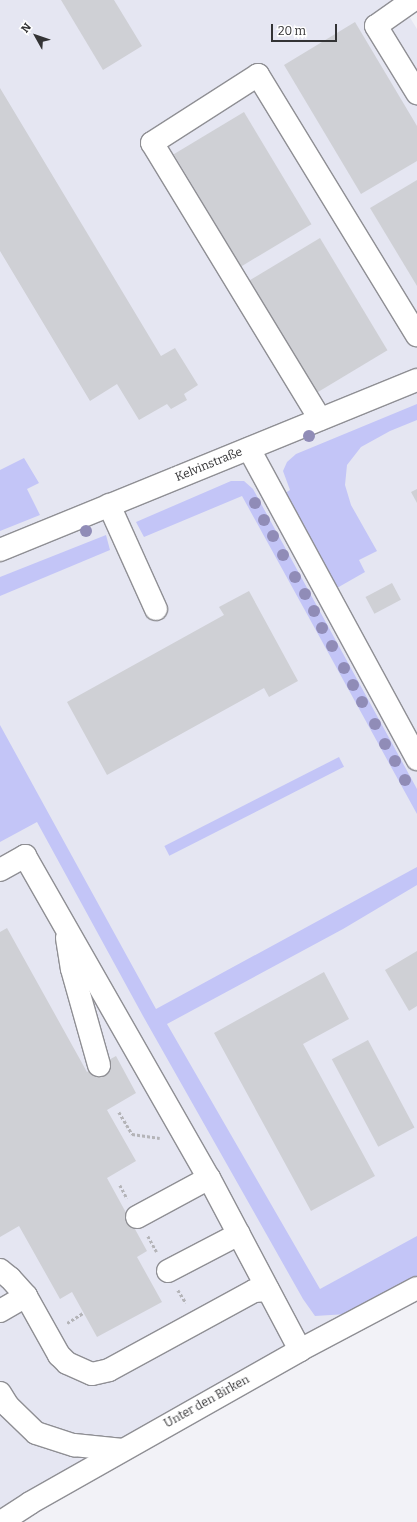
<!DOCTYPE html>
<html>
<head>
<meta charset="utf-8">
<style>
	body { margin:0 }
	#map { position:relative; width:417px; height:1522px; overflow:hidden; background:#f2f2f7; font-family:Bitter,serif }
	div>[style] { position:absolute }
	.built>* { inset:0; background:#e5e6f2 }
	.green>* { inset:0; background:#c3c5f7; transform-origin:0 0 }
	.building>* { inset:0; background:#cfd0d5; transform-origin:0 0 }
	.path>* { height:2.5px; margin-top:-1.25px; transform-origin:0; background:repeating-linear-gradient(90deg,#b4b4b8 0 3px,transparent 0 5px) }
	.roads { filter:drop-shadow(1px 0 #8f8f94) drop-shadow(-1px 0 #8f8f94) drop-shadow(0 1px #8f8f94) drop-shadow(0 -1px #8f8f94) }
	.minor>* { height:22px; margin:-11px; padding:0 11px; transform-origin:11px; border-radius:11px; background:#fff }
	.trees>* { width:12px; height:12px; margin:-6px; border-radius:50%; background:#908cb7 }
	span { translate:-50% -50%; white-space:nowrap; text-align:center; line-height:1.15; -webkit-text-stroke:4px #fff; paint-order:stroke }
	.street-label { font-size:12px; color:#333335 }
	.north { position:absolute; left:16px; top:16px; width:40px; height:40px; -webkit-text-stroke:3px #fff; paint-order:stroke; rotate:310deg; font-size:11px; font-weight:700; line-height:16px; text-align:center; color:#333335 }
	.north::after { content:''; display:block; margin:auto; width:14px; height:18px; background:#333335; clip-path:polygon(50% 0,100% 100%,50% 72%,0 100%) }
	.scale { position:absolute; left:271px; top:24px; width:66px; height:18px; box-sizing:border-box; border:2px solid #333335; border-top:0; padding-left:5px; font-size:12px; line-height:14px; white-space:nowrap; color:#333335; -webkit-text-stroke:3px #fff; paint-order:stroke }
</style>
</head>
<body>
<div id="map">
	<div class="built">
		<i style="clip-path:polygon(0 0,399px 0,417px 29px,417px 1277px,51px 1478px,0 1512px)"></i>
	</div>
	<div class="green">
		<i style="clip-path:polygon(417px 404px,417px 420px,390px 431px,361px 447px,347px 465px,345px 485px,351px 505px,377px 551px,359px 560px,365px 572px,337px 588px,285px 493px,290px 490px,283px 471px,287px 462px,296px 454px)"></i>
		<i style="clip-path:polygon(24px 458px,39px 483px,27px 489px,40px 515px,0 531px,0 470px)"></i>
		<i style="clip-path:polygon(231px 481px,244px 481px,253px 489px,417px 789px,417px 814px,242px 496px,144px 537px,136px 522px)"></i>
		<i style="clip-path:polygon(106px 535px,110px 550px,0 596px,0 577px)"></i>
		<i style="clip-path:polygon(0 725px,156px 1009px,417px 867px,417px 885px,343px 929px,167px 1024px,320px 1289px,417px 1236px,417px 1277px,347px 1314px,315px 1316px,303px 1299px,143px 1016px,37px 822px,0 842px)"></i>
		<i style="left:339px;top:757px;width:11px;height:196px;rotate:63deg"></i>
	</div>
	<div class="building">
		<i style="clip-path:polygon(61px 0,114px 0,142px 46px,103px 70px)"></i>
		<i style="clip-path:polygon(355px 22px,417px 126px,417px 161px,361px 194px,284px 65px)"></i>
		<i style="clip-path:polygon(0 88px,161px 356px,175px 348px,198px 385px,184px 394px,187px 400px,171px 409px,167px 404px,139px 420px,117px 384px,90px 401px,0 251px)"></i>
		<i style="left:244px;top:112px;width:131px;height:82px;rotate:59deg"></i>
		<i style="clip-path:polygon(417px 180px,417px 286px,370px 208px)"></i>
		<i style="left:320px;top:238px;width:131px;height:82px;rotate:59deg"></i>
		<i style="clip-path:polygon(417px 489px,417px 503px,411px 492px)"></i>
		<i style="left:392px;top:583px;width:19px;height:30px;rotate:62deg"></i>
		<i style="clip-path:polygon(249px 591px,298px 681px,269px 697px,264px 688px,107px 775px,67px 702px,224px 615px,219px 607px)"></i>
		<i style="clip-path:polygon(7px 928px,87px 1072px,116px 1056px,136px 1093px,107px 1110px,136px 1161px,107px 1178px,147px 1251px,137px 1257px,162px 1302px,97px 1337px,72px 1292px,60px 1299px,19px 1226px,0 1237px,0 932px)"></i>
		<i style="clip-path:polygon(417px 951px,417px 1006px,409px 1011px,385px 970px)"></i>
		<i style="clip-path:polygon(324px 972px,349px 1019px,303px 1044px,375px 1176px,311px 1211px,214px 1033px)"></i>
		<i style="left:368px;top:1040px;width:99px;height:41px;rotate:62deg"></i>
	</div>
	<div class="path">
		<i style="left:119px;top:1112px;width:26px;rotate:59deg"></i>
		<i style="left:132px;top:1134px;width:28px;rotate:8deg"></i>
		<i style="left:120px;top:1185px;width:15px;rotate:62deg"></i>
		<i style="left:148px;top:1236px;width:18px;rotate:61deg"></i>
		<i style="left:178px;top:1290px;width:15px;rotate:58deg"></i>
		<i style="left:67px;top:1323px;width:19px;rotate:-32deg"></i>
	</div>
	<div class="roads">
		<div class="minor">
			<i style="left:413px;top:0;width:45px;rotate:144.9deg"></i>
			<i style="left:376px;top:26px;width:79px;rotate:58.5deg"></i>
			<i style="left:320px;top:419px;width:323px;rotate:-121.3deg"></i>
			<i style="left:152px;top:143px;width:126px;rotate:-32.7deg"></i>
			<i style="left:258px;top:75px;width:305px;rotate:58.6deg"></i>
			<i style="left:249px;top:449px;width:353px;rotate:61.5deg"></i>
			<i style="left:109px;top:505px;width:114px;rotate:65.7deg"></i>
			<i style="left:0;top:550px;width:450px;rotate:-22.2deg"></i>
			<i style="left:0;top:870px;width:29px;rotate:-29deg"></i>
			<i style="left:25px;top:856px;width:371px;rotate:60.3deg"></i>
			<i style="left:209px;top:1178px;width:195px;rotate:62.1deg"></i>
			<i style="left:67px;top:938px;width:31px;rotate:81deg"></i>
			<i style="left:72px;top:969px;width:100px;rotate:74.3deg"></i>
			<i style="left:137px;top:1217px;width:82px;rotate:-28.4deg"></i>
			<i style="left:0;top:1270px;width:13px;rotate:39deg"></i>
			<i style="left:10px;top:1278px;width:24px;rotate:48deg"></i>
			<i style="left:26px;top:1296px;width:68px;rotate:60.8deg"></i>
			<i style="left:59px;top:1355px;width:11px;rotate:45deg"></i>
			<i style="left:67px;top:1363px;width:27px;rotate:24deg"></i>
			<i style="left:92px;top:1374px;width:17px;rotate:-13deg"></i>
			<i style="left:109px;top:1370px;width:165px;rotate:-28.6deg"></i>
			<i style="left:254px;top:1291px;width:14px;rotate:-4deg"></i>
			<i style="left:168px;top:1271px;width:80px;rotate:-27.5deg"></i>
			<i style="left:0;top:1311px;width:30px;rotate:-30deg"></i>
			<i style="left:0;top:1393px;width:15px;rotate:58deg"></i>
			<i style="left:8px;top:1406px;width:39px;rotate:44deg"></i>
			<i style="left:36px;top:1433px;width:40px;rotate:18deg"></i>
			<i style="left:74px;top:1445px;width:49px;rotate:5.8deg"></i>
			<i style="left:1px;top:1522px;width:35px;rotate:-33deg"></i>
			<i style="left:30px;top:1503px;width:310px;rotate:-29.5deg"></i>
			<i style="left:300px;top:1350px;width:132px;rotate:-27.9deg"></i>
		</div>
	</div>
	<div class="trees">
		<i style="left:309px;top:436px"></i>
		<i style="left:255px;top:503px"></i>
		<i style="left:264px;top:520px"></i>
		<i style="left:86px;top:531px"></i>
		<i style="left:273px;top:536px"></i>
		<i style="left:283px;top:555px"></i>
		<i style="left:295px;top:577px"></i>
		<i style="left:305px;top:594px"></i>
		<i style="left:314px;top:611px"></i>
		<i style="left:322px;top:628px"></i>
		<i style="left:332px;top:646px"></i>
		<i style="left:344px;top:668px"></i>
		<i style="left:353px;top:685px"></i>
		<i style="left:362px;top:702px"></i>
		<i style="left:375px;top:724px"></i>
		<i style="left:385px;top:744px"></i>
		<i style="left:395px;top:761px"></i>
		<i style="left:405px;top:780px"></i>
	</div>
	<div class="street-label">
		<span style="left:209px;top:465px;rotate:-22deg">Kelvinstraße</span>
		<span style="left:207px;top:1402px;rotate:-29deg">Unter den Birken</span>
	</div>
	<div class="north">N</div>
	<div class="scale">20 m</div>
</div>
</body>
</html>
